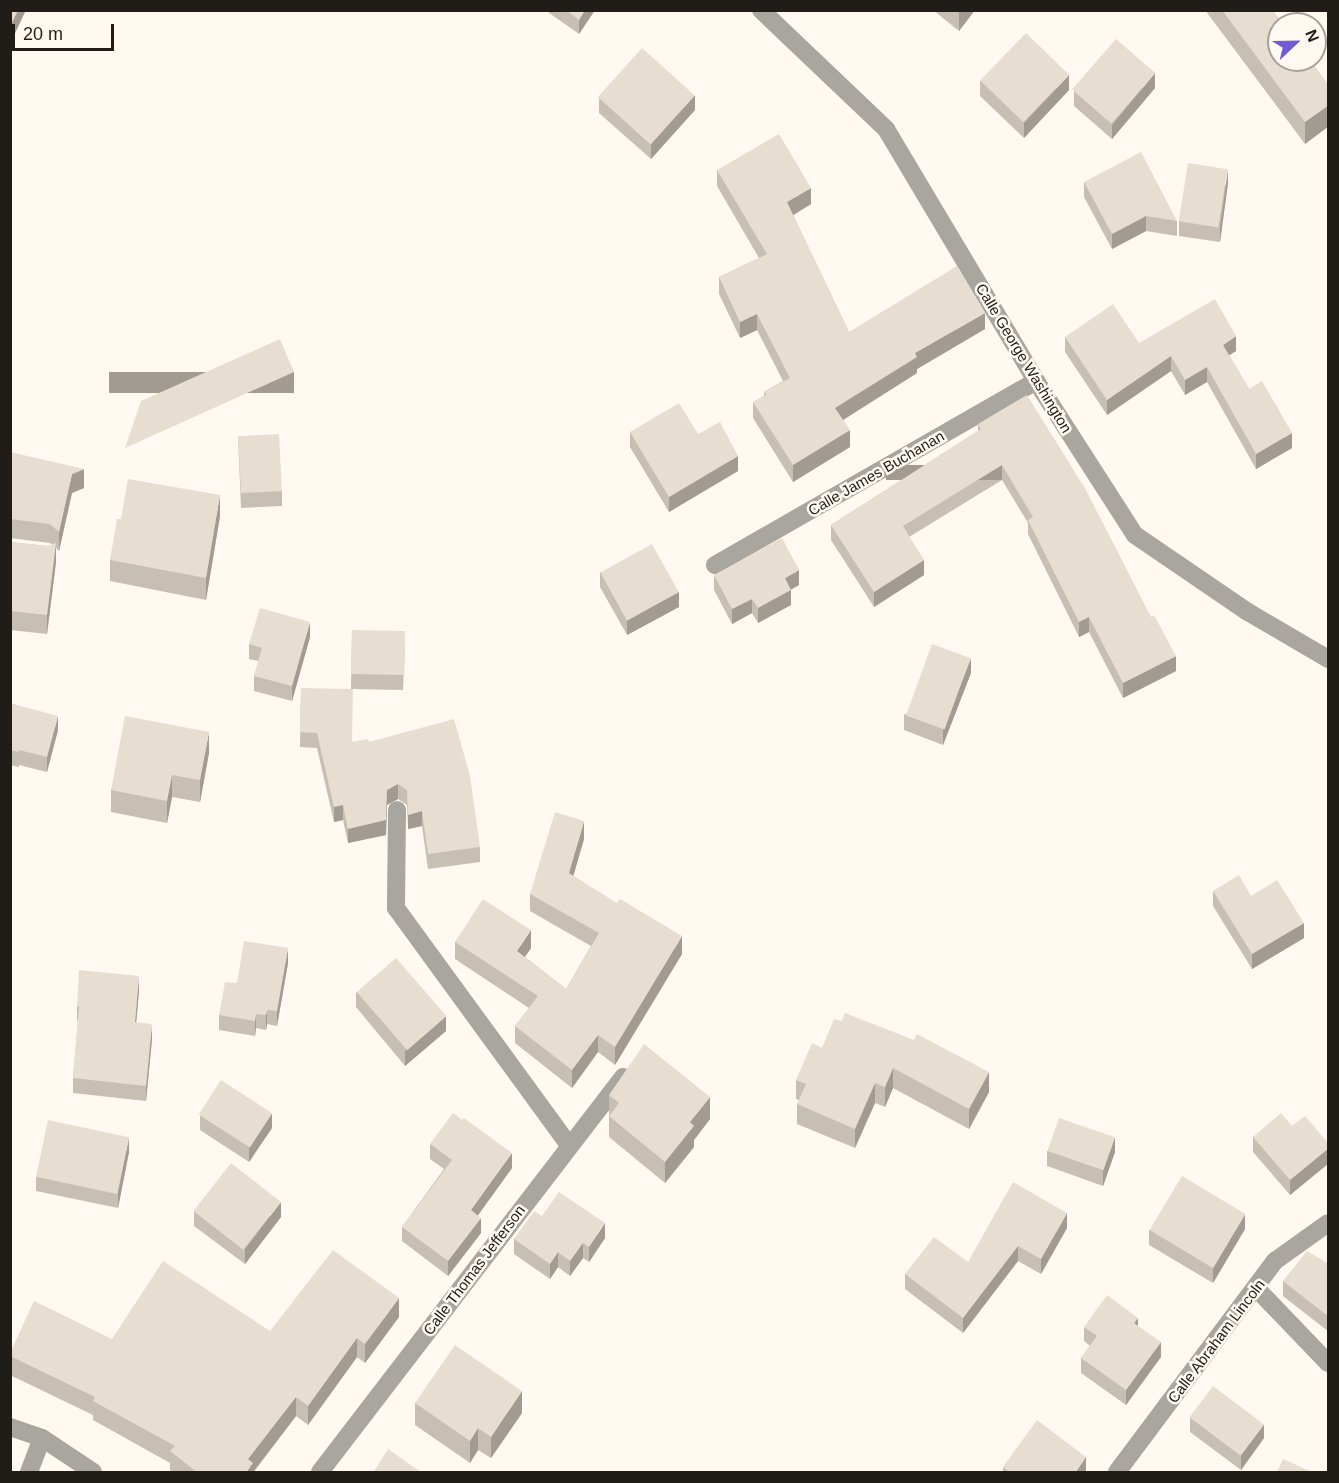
<!DOCTYPE html>
<html>
<head>
<meta charset="utf-8">
<style>
	body { margin:0 }
	#map { position:relative; width:1339px; height:1483px; overflow:hidden; background:#fff9f1; font-family:Helvetica,sans-serif }
	div>[style] { position:absolute }
	.street>* { height:18px; margin:-9px; padding:0 9px; transform-origin:9px; border-radius:9px; background:#a9a59f }
	.wall>* { inset:0; background:#c7bfb4 }
	.shaded-wall>* { inset:0; background:#a29b92; transform-origin:0 0 }
	.building>* { inset:0; background:#e7ded1; transform-origin:0 0 }
	span { translate:-50% -50%; white-space:nowrap; text-align:center; line-height:1.15; -webkit-text-stroke:5px #fff9f1; paint-order:stroke }
	.street-label { font-size:15px; color:#201d18 }
	.frame { position:absolute; inset:0; border:12px solid #201d18; pointer-events:none }
	.north { position:absolute; left:1267px; top:12px; width:60px; height:60px; box-sizing:border-box; background:#fff9f1; border:2px solid #a6a19a; border-radius:50%; rotate:68deg; font-size:16px; font-weight:700; line-height:24px; text-align:center; color:#201d18 }
	.north::after { content:''; display:block; margin:auto; width:21px; height:27px; background:#715bd5; clip-path:polygon(50% 0,100% 100%,50% 72%,0 100%) }
	.scale { position:absolute; left:12px; top:24px; width:102px; height:27px; box-sizing:border-box; border:3px solid #201d18; border-top:0; padding-left:8px; font-size:18px; line-height:21px; white-space:nowrap; color:#201d18; -webkit-text-stroke:4px #fff9f1; paint-order:stroke }
</style>
</head>
<body>
<div id="map">
	<div class="street">
		<i style="left:761px;top:10px;width:173px;rotate:43.6deg"></i>
		<i style="left:886px;top:129px;width:293px;rotate:59.2deg"></i>
		<i style="left:1036px;top:381px;width:183px;rotate:57.3deg"></i>
		<i style="left:1135px;top:535px;width:137px;rotate:34.3deg"></i>
		<i style="left:1248px;top:612px;width:93px;rotate:30.4deg"></i>
		<i style="left:715px;top:565px;width:370px;rotate:-29.8deg"></i>
		<i style="left:397px;top:810px;width:98px;rotate:90.6deg"></i>
		<i style="left:396px;top:908px;width:293px;rotate:53.9deg"></i>
		<i style="left:1256px;top:1288px;width:104px;rotate:46.2deg"></i>
		<i style="left:10px;top:1427px;width:34px;rotate:19deg"></i>
		<i style="left:42px;top:1438px;width:61px;rotate:33.7deg"></i>
		<i style="left:29px;top:1472px;width:36px;rotate:-69deg"></i>
		<i style="left:320px;top:1472px;width:498px;rotate:-52.5deg"></i>
		<i style="left:1117px;top:1472px;width:264px;rotate:-53.2deg"></i>
		<i style="left:1275px;top:1261px;width:65px;rotate:-35.6deg"></i>
	</div>
	<div class="wall">
		<i style="clip-path:polygon(545px 10px,595px 10px,579px 34px)"></i>
		<i style="clip-path:polygon(933px 10px,975px 10px,959px 31px)"></i>
		<i style="clip-path:polygon(1205px 10px,1272px 10px,1329px 86px,1329px 126px,1305px 144px)"></i>
		<i style="clip-path:polygon(980px 81px,1069px 90px,1024px 138px,980px 96px)"></i>
		<i style="clip-path:polygon(1155px 88px,1112px 139px,1074px 106px,1074px 91px)"></i>
		<i style="clip-path:polygon(599px 98px,695px 110px,651px 159px,599px 113px)"></i>
		<i style="clip-path:polygon(717px 170px,811px 204px,793px 215px,849px 332px,985px 329px,917px 369px,917px 373px,843px 420px,850px 447px,793px 482px,753px 418px,753px 402px,764px 396px,764px 392px,783px 381px,757px 330px,740px 338px,719px 294px,719px 277px,759px 258px,717px 186px)"></i>
		<i style="clip-path:polygon(1084px 182px,1177px 221px,1177px 236px,1146px 231px,1112px 249px,1084px 197px)"></i>
		<i style="clip-path:polygon(1228px 183px,1220px 242px,1179px 236px,1179px 221px)"></i>
		<i style="clip-path:polygon(1065px 337px,1236px 351px,1229px 355px,1249px 389px,1292px 448px,1256px 469px,1207px 382px,1185px 395px,1171px 371px,1107px 415px,1065px 352px)"></i>
		<i style="clip-path:polygon(978px 424px,1176px 671px,1123px 698px,1089px 632px,1079px 637px,1028px 534px,1028px 523px,1002px 480px,909px 537px,924px 575px,874px 607px,831px 540px,831px 525px,978px 431px)"></i>
		<i style="clip-path:polygon(630px 432px,698px 434px,738px 471px,669px 512px,630px 447px)"></i>
		<i style="clip-path:polygon(238px 436px,282px 491px,282px 506px,241px 508px)"></i>
		<i style="clip-path:polygon(10px 452px,84px 488px,72px 493px,59px 551px,56px 548px,56px 562px,47px 634px,10px 630px,10px 542px,47px 546px,52px 545px,50px 543px,10px 538px)"></i>
		<i style="clip-path:polygon(220px 516px,206px 600px,110px 581px,110px 560px,121px 519px)"></i>
		<i style="clip-path:polygon(600px 572px,679px 607px,627px 635px,600px 587px)"></i>
		<i style="clip-path:polygon(714px 575px,799px 585px,791px 590px,791px 605px,758px 623px,752px 613px,732px 624px,714px 590px)"></i>
		<i style="clip-path:polygon(352px 630px,405px 646px,403px 690px,351px 689px)"></i>
		<i style="clip-path:polygon(310px 637px,292px 701px,254px 691px,254px 676px,259px 661px,249px 659px,249px 644px)"></i>
		<i style="clip-path:polygon(971px 673px,943px 745px,904px 730px,904px 715px)"></i>
		<i style="clip-path:polygon(301px 688px,353px 742px,369px 742px,480px 847px,480px 862px,428px 869px,422px 826px,408px 829px,407px 805px,398px 799px,387px 805px,386px 835px,348px 843px,343px 820px,334px 822px,317px 748px,300px 747px)"></i>
		<i style="clip-path:polygon(10px 703px,58px 730px,47px 772px,19px 765px,19px 767px,10px 765px)"></i>
		<i style="clip-path:polygon(209px 753px,200px 802px,172px 797px,167px 823px,111px 812px,111px 790px)"></i>
		<i style="clip-path:polygon(584px 839px,573px 876px,682px 954px,615px 1065px,598px 1052px,572px 1088px,515px 1043px,515px 1026px,529px 1008px,455px 959px,455px 942px,531px 948px,525px 957px,566px 989px,591px 946px,530px 911px,530px 894px)"></i>
		<i style="clip-path:polygon(1213px 891px,1251px 896px,1304px 938px,1252px 969px,1213px 906px)"></i>
		<i style="clip-path:polygon(288px 963px,277px 1026px,267px 1024px,266px 1030px,256px 1028px,255px 1036px,219px 1030px,219px 1015px,237px 983px)"></i>
		<i style="clip-path:polygon(139px 991px,136px 1022px,152px 1039px,146px 1101px,73px 1093px,73px 1078px,78px 1021px,77px 1021px,77px 1006px)"></i>
		<i style="clip-path:polygon(356px 992px,446px 1031px,405px 1066px,356px 1007px)"></i>
		<i style="clip-path:polygon(822px 1048px,989px 1092px,969px 1129px,893px 1088px,885px 1107px,875px 1103px,855px 1148px,797px 1124px,797px 1104px,799px 1100px,796px 1099px,796px 1080px)"></i>
		<i style="clip-path:polygon(609px 1095px,710px 1119px,694px 1140px,694px 1147px,665px 1183px,609px 1137px)"></i>
		<i style="clip-path:polygon(200px 1115px,272px 1128px,249px 1162px,200px 1130px)"></i>
		<i style="clip-path:polygon(1292px 1126px,1329px 1144px,1329px 1163px,1290px 1195px,1253px 1152px,1253px 1137px)"></i>
		<i style="clip-path:polygon(430px 1144px,512px 1168px,478px 1215px,481px 1233px,448px 1276px,402px 1241px,402px 1227px,444px 1169px,430px 1159px)"></i>
		<i style="clip-path:polygon(1047px 1151px,1115px 1152px,1103px 1186px,1047px 1166px)"></i>
		<i style="clip-path:polygon(129px 1152px,118px 1208px,36px 1191px,36px 1177px)"></i>
		<i style="clip-path:polygon(194px 1211px,281px 1217px,245px 1264px,194px 1226px)"></i>
		<i style="clip-path:polygon(542px 1216px,605px 1238px,589px 1262px,583px 1258px,570px 1276px,558px 1267px,550px 1279px,514px 1254px,514px 1239px)"></i>
		<i style="clip-path:polygon(1067px 1228px,1041px 1274px,1018px 1261px,963px 1333px,905px 1289px,905px 1274px,968px 1262px)"></i>
		<i style="clip-path:polygon(1245px 1229px,1213px 1283px,1149px 1245px,1149px 1230px)"></i>
		<i style="clip-path:polygon(1329px 1264px,1329px 1332px,1283px 1296px,1283px 1281px)"></i>
		<i style="clip-path:polygon(399px 1317px,365px 1363px,357px 1357px,308px 1425px,296px 1416px,253px 1473px,173px 1473px,170px 1470px,170px 1463px,93px 1420px,93px 1415px,10px 1375px,10px 1356px,112px 1339px,270px 1331px)"></i>
		<i style="clip-path:polygon(1138px 1326px,1161px 1357px,1126px 1405px,1081px 1373px,1081px 1358px,1090px 1346px,1084px 1341px,1084px 1327px)"></i>
		<i style="clip-path:polygon(415px 1403px,522px 1413px,491px 1458px,478px 1450px,470px 1463px,415px 1425px)"></i>
		<i style="clip-path:polygon(1190px 1417px,1264px 1438px,1241px 1470px,1190px 1432px)"></i>
		<i style="clip-path:polygon(1003px 1467px,1086px 1472px,1086px 1473px,1003px 1473px)"></i>
	</div>
	<div class="shaded-wall">
		<i style="clip-path:polygon(18px 10px,26px 10px,10px 44px,10px 26px)"></i>
		<i style="clip-path:polygon(585px 10px,595px 10px,579px 34px,579px 20px)"></i>
		<i style="clip-path:polygon(975px 10px,959px 31px,959px 11px)"></i>
		<i style="clip-path:polygon(1155px 73px,1155px 88px,1112px 139px,1112px 125px)"></i>
		<i style="clip-path:polygon(1069px 75px,1069px 90px,1024px 138px,1024px 123px)"></i>
		<i style="clip-path:polygon(695px 95px,695px 110px,651px 159px,651px 144px)"></i>
		<i style="clip-path:polygon(1329px 105px,1329px 126px,1305px 144px,1305px 122px)"></i>
		<i style="clip-path:polygon(1228px 169px,1228px 183px,1220px 242px,1220px 227px)"></i>
		<i style="clip-path:polygon(811px 188px,811px 204px,787px 219px,787px 202px)"></i>
		<i style="clip-path:polygon(1146px 216px,1146px 231px,1112px 249px,1112px 234px)"></i>
		<i style="clip-path:polygon(985px 313px,985px 329px,917px 369px,917px 373px,835px 425px,835px 408px,915px 353px)"></i>
		<i style="clip-path:polygon(757px 314px,757px 330px,740px 338px,740px 322px)"></i>
		<i style="clip-path:polygon(1236px 336px,1236px 351px,1223px 359px,1223px 345px)"></i>
		<i style="clip-path:polygon(1171px 356px,1171px 371px,1107px 415px,1107px 400px)"></i>
		<i style="clip-path:polygon(1207px 367px,1207px 382px,1185px 395px,1185px 380px)"></i>
		<i style="left:294px;top:372px;width:21px;height:185px;rotate:90deg"></i>
		<i style="clip-path:polygon(850px 430px,850px 447px,793px 482px,793px 465px)"></i>
		<i style="clip-path:polygon(1292px 433px,1292px 448px,1256px 469px,1256px 454px)"></i>
		<i style="clip-path:polygon(738px 456px,738px 471px,669px 512px,669px 497px)"></i>
		<i style="left:1002px;top:465px;width:15px;height:116px;rotate:90deg"></i>
		<i style="clip-path:polygon(84px 469px,84px 488px,72px 493px,59px 551px,59px 532px,72px 474px)"></i>
		<i style="clip-path:polygon(220px 495px,220px 516px,206px 600px,206px 578px)"></i>
		<i style="clip-path:polygon(56px 543px,56px 562px,47px 634px,47px 615px)"></i>
		<i style="clip-path:polygon(924px 560px,924px 575px,874px 607px,874px 592px)"></i>
		<i style="clip-path:polygon(799px 570px,799px 585px,786px 592px,791px 590px,791px 605px,758px 623px,758px 608px,785px 578px)"></i>
		<i style="clip-path:polygon(679px 592px,679px 607px,627px 635px,627px 620px)"></i>
		<i style="clip-path:polygon(752px 599px,752px 613px,732px 624px,732px 609px)"></i>
		<i style="clip-path:polygon(1089px 617px,1089px 632px,1079px 637px,1079px 622px)"></i>
		<i style="clip-path:polygon(310px 622px,310px 637px,292px 701px,292px 686px)"></i>
		<i style="clip-path:polygon(1176px 656px,1176px 671px,1123px 698px,1123px 683px)"></i>
		<i style="clip-path:polygon(971px 658px,971px 673px,943px 745px,943px 730px)"></i>
		<i style="clip-path:polygon(58px 716px,58px 730px,47px 772px,47px 757px)"></i>
		<i style="clip-path:polygon(209px 732px,209px 753px,200px 802px,200px 780px)"></i>
		<i style="clip-path:polygon(172px 775px,172px 797px,167px 823px,167px 801px)"></i>
		<i style="clip-path:polygon(398px 784px,398px 799px,387px 805px,386px 835px,348px 843px,348px 829px,387px 790px)"></i>
		<i style="clip-path:polygon(343px 805px,343px 820px,334px 822px,334px 807px)"></i>
		<i style="clip-path:polygon(422px 811px,422px 826px,408px 829px,408px 815px)"></i>
		<i style="clip-path:polygon(584px 821px,584px 839px,569px 891px,569px 873px)"></i>
		<i style="clip-path:polygon(1304px 923px,1304px 938px,1252px 969px,1252px 954px)"></i>
		<i style="clip-path:polygon(531px 930px,531px 948px,517px 968px,517px 951px)"></i>
		<i style="clip-path:polygon(682px 936px,682px 954px,615px 1065px,615px 1047px)"></i>
		<i style="clip-path:polygon(288px 948px,288px 963px,277px 1026px,277px 1011px)"></i>
		<i style="clip-path:polygon(139px 976px,139px 991px,135px 1037px,135px 1022px)"></i>
		<i style="clip-path:polygon(267px 1010px,267px 1024px,266px 1030px,266px 1015px)"></i>
		<i style="clip-path:polygon(256px 1014px,256px 1028px,255px 1036px,255px 1021px)"></i>
		<i style="clip-path:polygon(446px 1016px,446px 1031px,405px 1066px,405px 1051px)"></i>
		<i style="clip-path:polygon(152px 1024px,152px 1039px,146px 1101px,146px 1086px)"></i>
		<i style="clip-path:polygon(598px 1035px,598px 1052px,572px 1088px,572px 1070px)"></i>
		<i style="clip-path:polygon(893px 1068px,893px 1088px,885px 1107px,885px 1087px)"></i>
		<i style="clip-path:polygon(989px 1072px,989px 1092px,969px 1129px,969px 1109px)"></i>
		<i style="clip-path:polygon(875px 1083px,875px 1103px,855px 1148px,855px 1129px)"></i>
		<i style="clip-path:polygon(710px 1097px,710px 1119px,694px 1140px,694px 1147px,665px 1183px,665px 1162px,690px 1122px)"></i>
		<i style="clip-path:polygon(272px 1113px,272px 1128px,249px 1162px,249px 1148px)"></i>
		<i style="clip-path:polygon(129px 1137px,129px 1152px,118px 1208px,118px 1193px)"></i>
		<i style="clip-path:polygon(1115px 1137px,1115px 1152px,1103px 1186px,1103px 1171px)"></i>
		<i style="clip-path:polygon(1329px 1148px,1329px 1163px,1290px 1195px,1290px 1180px)"></i>
		<i style="clip-path:polygon(512px 1153px,512px 1168px,471px 1225px,471px 1210px)"></i>
		<i style="clip-path:polygon(281px 1202px,281px 1217px,245px 1264px,245px 1249px)"></i>
		<i style="clip-path:polygon(1067px 1213px,1067px 1228px,1041px 1274px,1041px 1259px)"></i>
		<i style="clip-path:polygon(1245px 1214px,1245px 1229px,1213px 1283px,1213px 1269px)"></i>
		<i style="clip-path:polygon(481px 1218px,481px 1233px,448px 1276px,448px 1261px)"></i>
		<i style="clip-path:polygon(605px 1223px,605px 1238px,589px 1262px,589px 1247px)"></i>
		<i style="clip-path:polygon(583px 1243px,583px 1258px,570px 1276px,570px 1261px)"></i>
		<i style="clip-path:polygon(1018px 1246px,1018px 1261px,963px 1333px,963px 1318px)"></i>
		<i style="clip-path:polygon(558px 1252px,558px 1267px,550px 1279px,550px 1264px)"></i>
		<i style="clip-path:polygon(399px 1298px,399px 1317px,365px 1363px,365px 1344px)"></i>
		<i style="clip-path:polygon(1138px 1318px,1138px 1333px,1134px 1323px)"></i>
		<i style="clip-path:polygon(357px 1338px,357px 1357px,308px 1425px,308px 1406px)"></i>
		<i style="clip-path:polygon(1161px 1342px,1161px 1357px,1126px 1405px,1126px 1390px)"></i>
		<i style="clip-path:polygon(522px 1391px,522px 1413px,491px 1458px,491px 1437px)"></i>
		<i style="clip-path:polygon(296px 1397px,296px 1416px,253px 1472px,246px 1473px,248px 1459px)"></i>
		<i style="clip-path:polygon(1264px 1424px,1264px 1438px,1241px 1470px,1241px 1455px)"></i>
		<i style="clip-path:polygon(478px 1428px,478px 1450px,470px 1463px,470px 1441px)"></i>
		<i style="clip-path:polygon(1086px 1457px,1086px 1473px,1075px 1473px)"></i>
	</div>
	<div class="building">
		<i style="clip-path:polygon(10px 10px,18px 10px,10px 26px)"></i>
		<i style="clip-path:polygon(566px 10px,585px 10px,579px 20px)"></i>
		<i style="clip-path:polygon(1222px 10px,1272px 10px,1282px 24px,1279px 24px,1279px 60px,1309px 60px,1329px 86px,1329px 105px,1305px 122px)"></i>
		<i style="left:1026px;top:33px;width:60px;height:66px;rotate:44deg"></i>
		<i style="left:1116px;top:39px;width:52px;height:67px;rotate:41deg"></i>
		<i style="left:642px;top:48px;width:71px;height:66px;rotate:42deg"></i>
		<i style="clip-path:polygon(779px 134px,811px 188px,787px 202px,849px 332px,957px 266px,985px 313px,915px 353px,917px 357px,835px 408px,850px 430px,793px 465px,753px 402px,766px 395px,764px 392px,790px 378px,757px 314px,740px 322px,719px 277px,767px 254px,717px 170px)"></i>
		<i style="clip-path:polygon(1141px 152px,1177px 221px,1146px 216px,1112px 234px,1084px 182px)"></i>
		<i style="left:1188px;top:163px;width:40px;height:59px;rotate:9deg"></i>
		<i style="clip-path:polygon(1215px 299px,1236px 336px,1223px 345px,1249px 389px,1262px 381px,1292px 433px,1256px 454px,1207px 367px,1185px 380px,1171px 356px,1107px 400px,1065px 337px,1113px 304px,1139px 343px)"></i>
		<i style="clip-path:polygon(280px 339px,294px 372px,125px 448px,141px 401px)"></i>
		<i style="clip-path:polygon(1027px 395px,1086px 490px,1151px 617px,1154px 615px,1176px 656px,1123px 683px,1089px 617px,1079px 622px,1028px 520px,1033px 517px,1002px 465px,903px 526px,924px 560px,874px 592px,831px 525px,981px 429px,978px 424px)"></i>
		<i style="clip-path:polygon(679px 403px,698px 434px,720px 422px,738px 456px,669px 497px,630px 432px)"></i>
		<i style="left:279px;top:434px;width:57px;height:41px;rotate:87deg"></i>
		<i style="clip-path:polygon(10px 452px,84px 469px,72px 474px,59px 532px,50px 524px,10px 519px)"></i>
		<i style="clip-path:polygon(128px 479px,220px 495px,206px 578px,110px 560px,117px 519px,121px 519px)"></i>
		<i style="clip-path:polygon(782px 538px,799px 570px,785px 578px,791px 590px,758px 608px,752px 599px,732px 609px,714px 575px)"></i>
		<i style="clip-path:polygon(10px 542px,47px 546px,56px 543px,47px 615px,10px 611px)"></i>
		<i style="left:652px;top:544px;width:55px;height:59px;rotate:61deg"></i>
		<i style="clip-path:polygon(260px 608px,310px 622px,292px 686px,254px 676px,262px 648px,249px 644px)"></i>
		<i style="left:352px;top:630px;width:53px;height:44px;rotate:1deg"></i>
		<i style="left:932px;top:644px;width:41px;height:76px;rotate:20deg"></i>
		<i style="clip-path:polygon(301px 688px,353px 689px,352px 742px,368px 739px,369px 742px,454px 719px,470px 776px,480px 847px,428px 854px,422px 811px,408px 815px,407px 790px,398px 784px,387px 790px,386px 820px,348px 829px,343px 805px,334px 807px,317px 733px,300px 732px)"></i>
		<i style="clip-path:polygon(10px 703px,58px 716px,47px 757px,19px 750px,19px 752px,10px 750px)"></i>
		<i style="clip-path:polygon(125px 716px,209px 732px,200px 780px,172px 775px,167px 801px,111px 790px)"></i>
		<i style="clip-path:polygon(555px 812px,584px 821px,569px 873px,617px 903px,620px 899px,682px 936px,615px 1047px,598px 1035px,572px 1070px,515px 1026px,538px 996px,455px 942px,483px 899px,531px 930px,517px 951px,566px 989px,599px 933px,530px 894px)"></i>
		<i style="clip-path:polygon(1239px 875px,1251px 896px,1277px 880px,1304px 923px,1252px 954px,1213px 891px)"></i>
		<i style="clip-path:polygon(244px 941px,288px 948px,277px 1011px,267px 1010px,266px 1015px,256px 1014px,255px 1021px,219px 1015px,225px 982px,237px 983px)"></i>
		<i style="left:396px;top:958px;width:77px;height:52px;rotate:49deg"></i>
		<i style="clip-path:polygon(79px 970px,139px 976px,135px 1022px,152px 1024px,146px 1086px,73px 1078px,79px 1007px,77px 1006px)"></i>
		<i style="clip-path:polygon(845px 1013px,914px 1040px,917px 1034px,989px 1072px,969px 1109px,893px 1068px,885px 1087px,875px 1083px,855px 1129px,797px 1104px,806px 1084px,796px 1080px,812px 1043px,822px 1048px,834px 1019px,842px 1021px)"></i>
		<i style="clip-path:polygon(644px 1044px,710px 1097px,690px 1122px,694px 1126px,665px 1162px,609px 1116px,619px 1103px,609px 1095px)"></i>
		<i style="left:221px;top:1080px;width:61px;height:41px;rotate:33deg"></i>
		<i style="clip-path:polygon(453px 1113px,462px 1120px,464px 1118px,512px 1153px,471px 1210px,481px 1218px,448px 1261px,402px 1227px,452px 1160px,430px 1144px)"></i>
		<i style="clip-path:polygon(1281px 1113px,1292px 1126px,1305px 1116px,1329px 1144px,1329px 1148px,1290px 1180px,1253px 1137px)"></i>
		<i style="left:1059px;top:1118px;width:59px;height:35px;rotate:19deg"></i>
		<i style="left:48px;top:1120px;width:83px;height:58px;rotate:12deg"></i>
		<i style="left:231px;top:1163px;width:63px;height:61px;rotate:38deg"></i>
		<i style="left:1182px;top:1176px;width:74px;height:63px;rotate:31deg"></i>
		<i style="clip-path:polygon(1013px 1182px,1067px 1213px,1041px 1259px,1018px 1246px,963px 1318px,905px 1274px,934px 1237px,968px 1262px)"></i>
		<i style="clip-path:polygon(559px 1192px,605px 1223px,589px 1247px,583px 1243px,570px 1261px,558px 1252px,550px 1264px,514px 1239px,534px 1211px,542px 1216px)"></i>
		<i style="clip-path:polygon(333px 1250px,399px 1298px,365px 1344px,357px 1338px,308px 1406px,296px 1397px,248px 1459px,253px 1463px,246px 1473px,198px 1473px,170px 1451px,175px 1446px,93px 1401px,95px 1397px,10px 1356px,10px 1353px,34px 1301px,112px 1339px,163px 1261px,270px 1331px)"></i>
		<i style="clip-path:polygon(1307px 1251px,1329px 1264px,1329px 1317px,1283px 1281px)"></i>
		<i style="clip-path:polygon(1107px 1295px,1138px 1318px,1134px 1323px,1161px 1342px,1126px 1390px,1081px 1358px,1097px 1336px,1084px 1327px)"></i>
		<i style="clip-path:polygon(455px 1345px,522px 1391px,491px 1437px,478px 1428px,470px 1441px,415px 1403px)"></i>
		<i style="left:1213px;top:1386px;width:64px;height:39px;rotate:37deg"></i>
		<i style="clip-path:polygon(1037px 1420px,1086px 1457px,1075px 1473px,1010px 1473px,1003px 1467px)"></i>
		<i style="clip-path:polygon(388px 1449px,422px 1473px,373px 1473px)"></i>
		<i style="clip-path:polygon(1283px 1459px,1314px 1473px,1277px 1473px)"></i>
	</div>
	<div class="street-label">
		<span style="left:1024px;top:358px;rotate:59deg">Calle George Washington</span>
		<span style="left:876px;top:473px;rotate:-30deg">Calle James Buchanan</span>
		<span style="left:474px;top:1270px;rotate:-53deg">Calle Thomas Jefferson</span>
		<span style="left:1216px;top:1341px;rotate:-53deg">Calle Abraham Lincoln</span>
	</div>
	<div class="frame"></div>
	<div class="north">N</div>
	<div class="scale">20 m</div>
</div>
</body>
</html>
